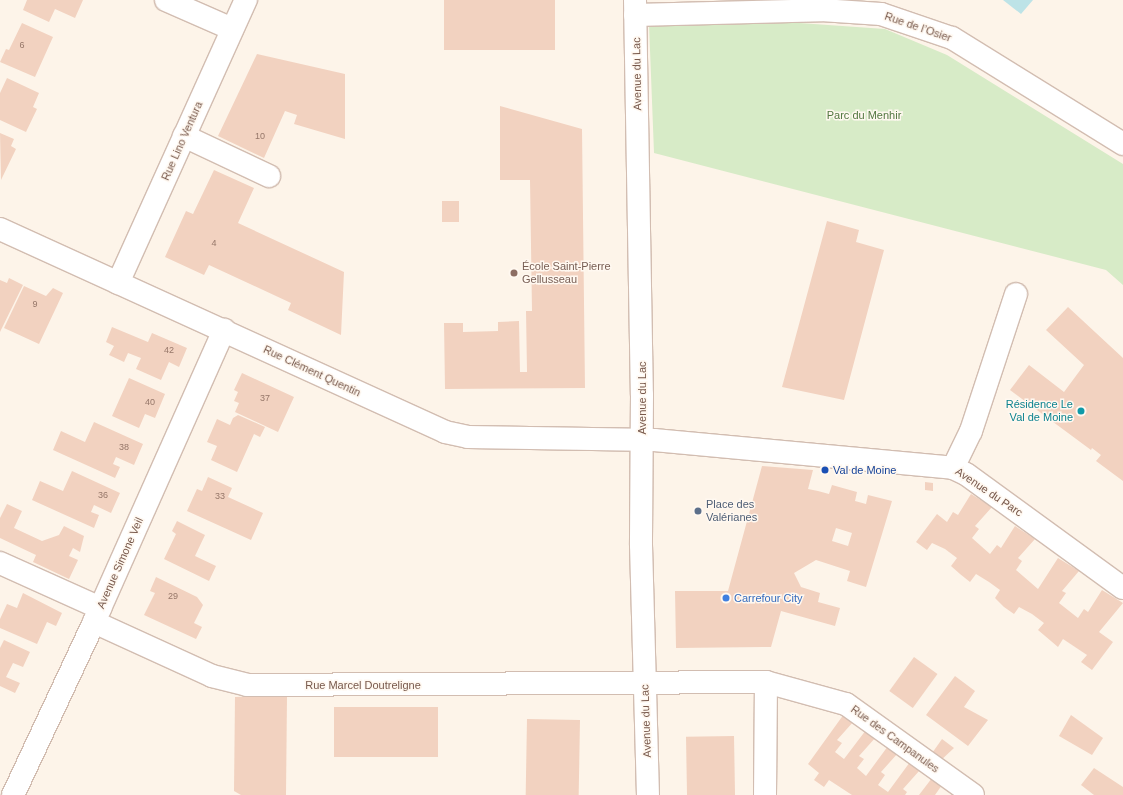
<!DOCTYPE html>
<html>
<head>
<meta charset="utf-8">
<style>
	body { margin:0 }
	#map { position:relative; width:1123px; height:795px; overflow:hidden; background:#fdf4e9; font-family:Arial,sans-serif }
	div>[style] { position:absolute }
	.green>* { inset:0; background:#d7ebc7 }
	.water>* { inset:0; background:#bde3e7 }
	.building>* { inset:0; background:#f2d2c0; transform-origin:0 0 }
	.roads { filter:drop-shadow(1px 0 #d2bdb1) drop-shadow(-1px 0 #d2bdb1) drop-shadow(0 1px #d2bdb1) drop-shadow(0 -1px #d2bdb1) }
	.minor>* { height:22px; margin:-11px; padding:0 11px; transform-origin:11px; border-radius:11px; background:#fff }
	.dots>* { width:11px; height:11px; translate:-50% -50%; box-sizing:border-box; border:2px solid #fff8f0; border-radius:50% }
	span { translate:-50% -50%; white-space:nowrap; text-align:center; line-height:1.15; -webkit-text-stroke:3px #fff8f0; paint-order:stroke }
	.number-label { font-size:9px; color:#967769 }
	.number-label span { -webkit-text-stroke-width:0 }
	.street-label { font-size:11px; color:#78594c }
	.park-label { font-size:11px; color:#537841 }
	.education-label { font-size:11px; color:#785e54 }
	.left { translate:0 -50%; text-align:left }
	.culture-label { font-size:11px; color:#0d838f }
	.right { translate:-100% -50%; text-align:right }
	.transit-label { font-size:11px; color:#164399 }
	.service-label { font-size:11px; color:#4e5e75 }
	.shop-label { font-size:11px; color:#366cbe }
</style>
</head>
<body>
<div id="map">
	<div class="green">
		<i style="clip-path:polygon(771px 21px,885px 29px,947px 55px,1123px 164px,1123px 285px,1106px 270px,654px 153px,649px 24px)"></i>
	</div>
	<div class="water">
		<i style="clip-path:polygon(1003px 0,1033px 0,1021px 14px)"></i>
	</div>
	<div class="building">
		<i style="clip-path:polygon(27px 0,83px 0,75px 18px,55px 9px,49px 22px,23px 10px)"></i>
		<i style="left:444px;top:0;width:111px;height:50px"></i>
		<i style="clip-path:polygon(22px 23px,53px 37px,35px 77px,0 62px,6px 49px,9px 50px)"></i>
		<i style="clip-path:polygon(257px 54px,345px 74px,345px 139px,294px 124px,297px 115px,285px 111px,264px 158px,218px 136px)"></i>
		<i style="clip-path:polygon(7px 78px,39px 93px,33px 107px,37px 109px,26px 132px,0 120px,0 93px)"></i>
		<i style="clip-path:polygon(500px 106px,582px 129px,585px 388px,445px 389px,444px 323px,463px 323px,463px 332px,498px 331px,498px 322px,519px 321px,520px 372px,527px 372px,526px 311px,532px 311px,530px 180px,500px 180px)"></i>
		<i style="clip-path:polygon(0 133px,14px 139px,11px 146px,16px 149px,1px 180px)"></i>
		<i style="clip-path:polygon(214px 170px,254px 188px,238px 223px,344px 272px,341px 335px,288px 310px,291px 303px,209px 265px,204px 275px,165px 257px,186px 211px,193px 214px)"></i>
		<i style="left:442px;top:201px;width:17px;height:21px"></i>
		<i style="clip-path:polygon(827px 221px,859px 230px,856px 242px,884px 250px,844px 400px,782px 387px)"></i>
		<i style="clip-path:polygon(9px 278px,23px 285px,0 332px,0 280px,7px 283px)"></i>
		<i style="clip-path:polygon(24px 286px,46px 296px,53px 288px,63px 293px,39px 344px,4px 328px)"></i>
		<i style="clip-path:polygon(1068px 307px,1123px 358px,1123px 481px,1096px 461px,1101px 455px,1092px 448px,1091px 450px,1010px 390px,1029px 365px,1064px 392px,1084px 365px,1046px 330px)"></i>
		<i style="clip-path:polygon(112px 327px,148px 342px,152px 333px,187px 348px,179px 367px,169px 362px,161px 380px,136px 369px,141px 358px,128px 353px,124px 362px,109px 355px,114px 346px,106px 342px)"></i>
		<i style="clip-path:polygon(242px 373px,294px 397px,278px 432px,235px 412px,239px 403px,234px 401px,238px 392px,234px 390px)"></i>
		<i style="clip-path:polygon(129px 378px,165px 394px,155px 418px,145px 414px,139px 428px,112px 416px)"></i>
		<i style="clip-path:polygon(238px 415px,265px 427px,260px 437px,254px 434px,237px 472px,211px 460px,217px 446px,207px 442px,217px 419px,230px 425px,233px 418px)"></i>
		<i style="clip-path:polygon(94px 422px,143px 444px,134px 465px,116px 457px,113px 464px,120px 467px,115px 478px,53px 450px,61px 431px,85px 442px)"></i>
		<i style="clip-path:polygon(evenodd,762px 466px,813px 470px,808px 489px,818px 491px,829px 494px,832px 485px,857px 492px,855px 501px,866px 504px,868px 495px,892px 501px,866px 587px,847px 581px,850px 571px,816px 560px,794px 573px,801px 587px,820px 593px,818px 602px,840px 608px,835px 626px,781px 611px,771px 647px,676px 648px,675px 591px,728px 591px,762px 466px,836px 528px,852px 533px,848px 546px,832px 541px,836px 528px)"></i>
		<i style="clip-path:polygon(72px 471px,120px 493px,111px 513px,94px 505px,91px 512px,99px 515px,94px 528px,32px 500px,40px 481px,63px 491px)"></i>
		<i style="clip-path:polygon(208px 477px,232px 488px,228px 497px,263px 513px,251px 540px,187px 511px,197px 489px,202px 491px)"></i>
		<i style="clip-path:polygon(925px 482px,933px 483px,933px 491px,925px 490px)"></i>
		<i style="clip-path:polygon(971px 494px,992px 507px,975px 526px,979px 529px,972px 538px,990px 554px,997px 545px,1001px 548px,1015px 526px,1035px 539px,1018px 558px,1022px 561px,1016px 570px,1038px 589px,1058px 558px,1079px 571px,1062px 591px,1066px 593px,1059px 603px,1078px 618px,1084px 609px,1088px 612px,1102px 590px,1123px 603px,1099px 632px,1113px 642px,1092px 670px,1081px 662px,1087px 655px,1063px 639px,1058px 647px,1038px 630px,1044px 623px,1032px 614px,1019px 607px,1014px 614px,1004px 607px,995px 598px,1000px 590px,989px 582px,976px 574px,970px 582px,960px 574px,951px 566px,957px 558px,945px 549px,932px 543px,927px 550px,916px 542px,937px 514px,947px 522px,953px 512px,958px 515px)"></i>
		<i style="clip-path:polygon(7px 504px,22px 511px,14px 528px,42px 541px,59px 535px,64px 526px,84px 536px,80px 552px,73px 548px,69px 556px,78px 560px,69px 579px,33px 562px,36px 555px,0 538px,0 518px)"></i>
		<i style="clip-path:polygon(177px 521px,205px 535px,195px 556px,216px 566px,209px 581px,164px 559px,176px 534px,172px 531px)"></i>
		<i style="clip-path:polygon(156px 577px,197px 597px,203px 605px,194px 623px,202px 627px,196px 639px,144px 615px,155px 593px,150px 591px)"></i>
		<i style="clip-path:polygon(23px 593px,62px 613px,56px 626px,47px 622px,37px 644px,0 628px,0 619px,7px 604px,17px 608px)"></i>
		<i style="clip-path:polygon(4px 640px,30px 652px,23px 667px,13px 663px,6px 677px,20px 683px,15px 693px,0 686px,0 648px)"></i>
		<i style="left:914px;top:657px;width:29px;height:42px;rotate:36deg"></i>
		<i style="clip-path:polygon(955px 676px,975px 691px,964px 707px,988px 720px,968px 746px,926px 715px)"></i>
		<i style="clip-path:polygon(287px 696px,286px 795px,241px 795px,234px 791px,235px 697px)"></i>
		<i style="left:334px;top:707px;width:104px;height:50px"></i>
		<i style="clip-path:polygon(844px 714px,854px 721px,837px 740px,842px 743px,835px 752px,844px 759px,866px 730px,876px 737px,859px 756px,864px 759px,857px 768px,866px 776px,888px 746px,898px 753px,881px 772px,885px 775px,878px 785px,888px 792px,910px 762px,920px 770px,903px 789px,907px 792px,905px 795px,852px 795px,829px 780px,824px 787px,814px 780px,819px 773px,808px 764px)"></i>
		<i style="clip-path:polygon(1071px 715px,1103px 738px,1092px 755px,1059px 736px)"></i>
		<i style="left:527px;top:719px;width:53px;height:76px;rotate:1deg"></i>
		<i style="left:734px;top:736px;width:59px;height:48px;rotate:89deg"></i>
		<i style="clip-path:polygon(942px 739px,954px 748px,939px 762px,930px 756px)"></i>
		<i style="clip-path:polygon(1094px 768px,1123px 787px,1123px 795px,1094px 795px,1081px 785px)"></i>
		<i style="clip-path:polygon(932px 778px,942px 785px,935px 795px,919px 795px)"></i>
	</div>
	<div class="roads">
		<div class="minor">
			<i style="left:166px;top:0;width:72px;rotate:23.7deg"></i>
			<i style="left:635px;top:0;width:395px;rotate:89deg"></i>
			<i style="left:642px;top:395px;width:150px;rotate:90.4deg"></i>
			<i style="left:641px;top:545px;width:250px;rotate:88.4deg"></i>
			<i style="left:635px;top:15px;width:186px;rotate:-1.5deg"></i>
			<i style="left:821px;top:10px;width:60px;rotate:3.8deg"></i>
			<i style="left:881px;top:14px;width:75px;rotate:18.7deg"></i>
			<i style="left:952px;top:38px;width:201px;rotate:31.8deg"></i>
			<i style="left:184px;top:136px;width:94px;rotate:25.2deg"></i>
			<i style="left:0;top:229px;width:489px;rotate:24.5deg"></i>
			<i style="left:445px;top:432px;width:24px;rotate:12deg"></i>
			<i style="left:468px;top:437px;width:186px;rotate:0.9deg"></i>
			<i style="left:654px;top:440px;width:300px;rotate:5.3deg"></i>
			<i style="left:953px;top:468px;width:14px;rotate:25deg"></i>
			<i style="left:966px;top:474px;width:194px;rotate:36deg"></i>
			<i style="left:118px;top:283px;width:311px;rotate:-65.7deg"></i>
			<i style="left:953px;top:468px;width:41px;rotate:-64.1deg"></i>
			<i style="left:971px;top:431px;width:144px;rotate:-71.8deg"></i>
			<i style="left:0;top:563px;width:110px;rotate:24.2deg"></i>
			<i style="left:94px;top:622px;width:130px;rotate:24.6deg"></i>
			<i style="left:212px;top:676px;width:36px;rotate:14deg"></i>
			<i style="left:247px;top:685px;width:519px;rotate:-0.33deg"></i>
			<i style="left:766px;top:682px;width:83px;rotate:15.4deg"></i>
			<i style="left:846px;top:704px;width:156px;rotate:35.6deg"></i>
			<i style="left:13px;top:795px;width:191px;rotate:-64.9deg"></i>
			<i style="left:94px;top:622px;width:320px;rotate:-66deg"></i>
			<i style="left:765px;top:795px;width:113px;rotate:-89.5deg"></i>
		</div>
	</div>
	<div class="dots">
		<i style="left:514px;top:273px;background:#8d6e63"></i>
		<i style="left:1081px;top:411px;background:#0f9aa8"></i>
		<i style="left:825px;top:470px;background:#1a4fb4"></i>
		<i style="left:698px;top:511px;background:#5c6f8a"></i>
		<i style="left:726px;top:598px;background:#3f7fe0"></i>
	</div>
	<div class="number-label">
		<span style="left:22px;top:45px">6</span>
		<span style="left:260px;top:136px">10</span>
		<span style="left:214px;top:243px">4</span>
		<span style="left:35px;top:304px">9</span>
		<span style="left:169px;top:350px">42</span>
		<span style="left:265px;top:398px">37</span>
		<span style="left:150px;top:402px">40</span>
		<span style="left:124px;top:447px">38</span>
		<span style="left:103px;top:495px">36</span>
		<span style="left:220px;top:496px">33</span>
		<span style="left:173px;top:596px">29</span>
	</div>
	<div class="street-label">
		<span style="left:918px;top:27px;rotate:19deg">Rue de l’Osier</span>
		<span style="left:637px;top:74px;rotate:-91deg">Avenue du Lac</span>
		<span style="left:182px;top:141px;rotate:-66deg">Rue Lino Ventura</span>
		<span style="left:312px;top:371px;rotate:25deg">Rue Clément Quentin</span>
		<span style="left:642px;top:398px;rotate:-90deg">Avenue du Lac</span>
		<span style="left:989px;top:492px;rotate:34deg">Avenue du Parc</span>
		<span style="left:120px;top:563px;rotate:-66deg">Avenue Simone Veil</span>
		<span style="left:363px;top:685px">Rue Marcel Doutreligne</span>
		<span style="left:646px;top:721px;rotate:-92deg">Avenue du Lac</span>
		<span style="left:895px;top:739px;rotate:36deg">Rue des Campanules</span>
	</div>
	<div class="park-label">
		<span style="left:864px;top:115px">Parc du Menhir</span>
	</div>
	<div class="education-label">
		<span class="left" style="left:522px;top:273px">École Saint-Pierre<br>Gellusseau</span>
	</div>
	<div class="culture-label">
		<span class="right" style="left:1073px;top:411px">Résidence Le<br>Val de Moine</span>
	</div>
	<div class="transit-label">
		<span class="left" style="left:833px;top:470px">Val de Moine</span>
	</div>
	<div class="service-label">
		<span class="left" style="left:706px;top:511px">Place des<br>Valérianes</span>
	</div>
	<div class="shop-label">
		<span class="left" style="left:734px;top:598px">Carrefour City</span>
	</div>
</div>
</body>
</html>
